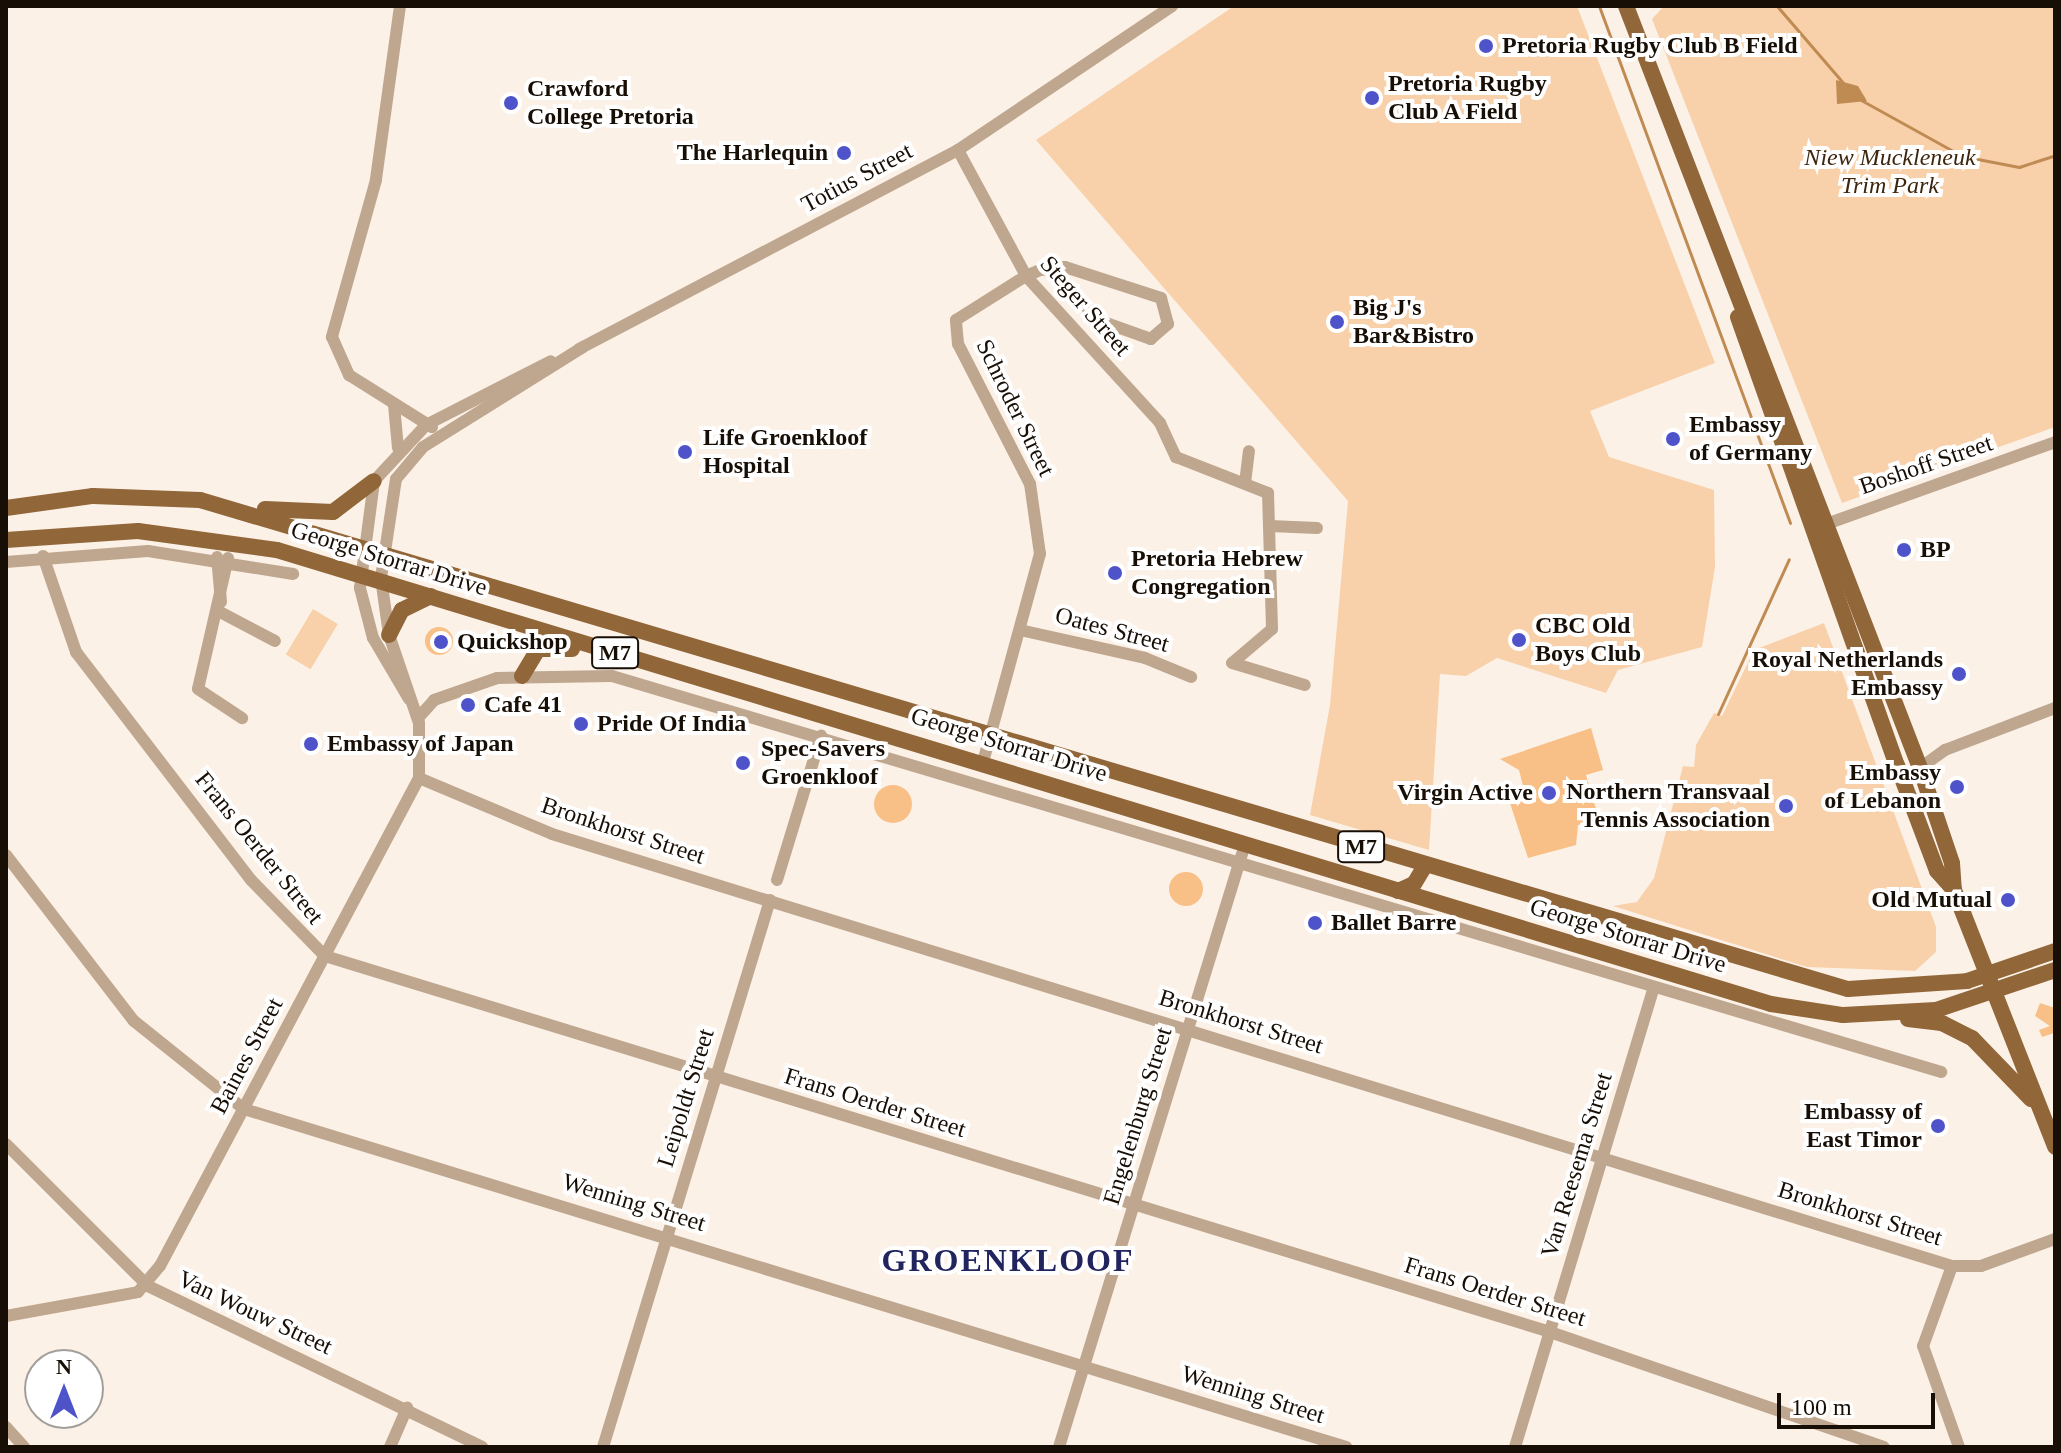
<!DOCTYPE html>
<html>
<head>
<meta charset="utf-8">
<style>
	body { margin:0 }
	#map { position:relative; width:2061px; height:1453px; overflow:hidden; background:#fcf1e7; font-family:"Times New Roman",serif }
	div>[style] { position:absolute }
	.green>* { inset:0; background:#f8d1ab; transform-origin:0 0 }
	.water>* { inset:0; background:#c08b53 }
	.stream>* { height:3px; margin:-1.5px; padding:0 1.5px; transform-origin:1.5px; border-radius:1.5px; background:#c08b53 }
	.building>* { inset:0; background:#f8c087 }
	.round { border-radius:50% }
	.minor>* { height:12px; margin:-6px; padding:0 6px; transform-origin:6px; border-radius:6px; background:#bfa78f }
	.major>* { height:16px; margin:-8px; padding:0 8px; transform-origin:8px; border-radius:8px; background:#916639 }
	.dots>* { width:22px; height:22px; translate:-50% -50%; box-sizing:border-box; border:4px solid #fff; border-radius:50% }
	span { translate:-50% -50%; white-space:nowrap; text-align:center; line-height:1.15; -webkit-text-stroke:8px #fff; paint-order:stroke }
	.shield-label span { padding:2px 6px; background:#fff; border:2px solid; border-radius:6px; -webkit-text-stroke-width:0 }
	.shield-label { font-size:22px; color:#170e05; font-weight:700 }
	.poi-label { font-size:24px; color:#170e05; font-weight:700 }
	.left { translate:0 -50%; text-align:left }
	.right { translate:-100% -50%; text-align:right }
	.park-label { font-size:24px; color:#3d260d; font-style:italic }
	.street-label { font-size:24px; color:#170e05 }
	.district-label { font-size:32px; color:#21245d; font-weight:700; letter-spacing:2px }
	.frame { position:absolute; inset:0; border:8px solid #170e05; pointer-events:none }
	.north { position:absolute; left:24px; top:1349px; width:80px; height:80px; box-sizing:border-box; background:#fff; border:2px solid #a29f9b; border-radius:50%; rotate:0deg; font-size:22px; font-weight:700; line-height:32px; text-align:center; color:#170e05 }
	.north::after { content:''; display:block; margin:auto; width:28px; height:36px; background:#4e53c9; clip-path:polygon(50% 0,100% 100%,50% 72%,0 100%) }
	.scale { position:absolute; left:1777px; top:1393px; width:158px; height:36px; box-sizing:border-box; border:4px solid #170e05; border-top:0; padding-left:10px; font-size:24px; line-height:28px; white-space:nowrap; color:#170e05; -webkit-text-stroke:6px #fff; paint-order:stroke }
</style>
</head>
<body>
<div id="map">
	<div class="green">
		<i style="clip-path:polygon(1234px 6px,1577px 6px,1715px 363px,1590px 411px,1609px 457px,1714px 490px,1715px 567px,1702px 647px,1618px 670px,1606px 693px,1497px 658px,1466px 676px,1440px 674px,1429px 850px,1310px 815px,1330px 705px,1348px 501px,1036px 140px)"></i>
		<i style="clip-path:polygon(1664px 6px,2055px 6px,2055px 427px,1842px 503px,1652px 19px)"></i>
		<i style="left:313px;top:609px;width:29px;height:53px;rotate:31deg"></i>
		<i style="clip-path:polygon(1824px 623px,1936px 927px,1936px 952px,1915px 971px,1807px 967px,1613px 906px,1637px 902px,1654px 878px,1683px 766px,1694px 767px,1696px 745px,1714px 713px,1722px 716px,1754px 650px)"></i>
	</div>
	<div class="water">
		<i style="clip-path:polygon(1836px 80px,1858px 86px,1867px 101px,1837px 104px)"></i>
	</div>
	<div class="stream">
		<i style="left:1599px;top:6px;width:551px;rotate:69.72deg"></i>
		<i style="left:1777px;top:6px;width:103px;rotate:49.3deg"></i>
		<i style="left:1861px;top:100px;width:115px;rotate:29deg"></i>
		<i style="left:1962px;top:156px;width:58px;rotate:10.9deg"></i>
		<i style="left:2019px;top:167px;width:38px;rotate:-18deg"></i>
		<i style="left:1718px;top:714px;width:170px;rotate:-65.4deg"></i>
	</div>
	<div class="building">
		<i class="round" style="left:425px;top:627px;width:28px;height:28px"></i>
		<i style="clip-path:polygon(1591px 728px,1603px 770px,1586px 775px,1599px 819px,1578px 825px,1576px 845px,1528px 858px,1506px 791px,1523px 786px,1519px 770px,1500px 759px)"></i>
		<i class="round" style="left:874px;top:785px;width:38px;height:38px"></i>
		<i class="round" style="left:1169px;top:872px;width:34px;height:34px"></i>
		<i style="clip-path:polygon(2040px 1003px,2055px 1008px,2054px 1033px,2042px 1037px,2039px 1030px,2050px 1026px,2035px 1016px)"></i>
	</div>
	<div class="minor">
		<i style="left:400px;top:6px;width:176px;rotate:97.9deg"></i>
		<i style="left:376px;top:180px;width:163px;rotate:105.7deg"></i>
		<i style="left:332px;top:337px;width:42px;rotate:65.9deg"></i>
		<i style="left:349px;top:375px;width:98px;rotate:32.1deg"></i>
		<i style="left:958px;top:150px;width:143px;rotate:61.6deg"></i>
		<i style="left:1026px;top:276px;width:199px;rotate:47.6deg"></i>
		<i style="left:1160px;top:423px;width:38px;rotate:65deg"></i>
		<i style="left:1176px;top:457px;width:99px;rotate:21.4deg"></i>
		<i style="left:1268px;top:493px;width:136px;rotate:88.3deg"></i>
		<i style="left:1272px;top:629px;width:52px;rotate:139.6deg"></i>
		<i style="left:1232px;top:663px;width:76px;rotate:16.8deg"></i>
		<i style="left:579px;top:349px;width:428px;rotate:-27.7deg"></i>
		<i style="left:958px;top:150px;width:258px;rotate:-33.9deg"></i>
		<i style="left:394px;top:405px;width:43px;rotate:84.7deg"></i>
		<i style="left:1245px;top:483px;width:32px;rotate:-83deg"></i>
		<i style="left:1269px;top:526px;width:48px;rotate:2.4deg"></i>
		<i style="left:1818px;top:527px;width:252px;rotate:-19.7deg"></i>
		<i style="left:43px;top:556px;width:102px;rotate:71deg"></i>
		<i style="left:76px;top:652px;width:287px;rotate:52.5deg"></i>
		<i style="left:251px;top:880px;width:106px;rotate:45.8deg"></i>
		<i style="left:325px;top:956px;width:1281px;rotate:17.06deg"></i>
		<i style="left:1550px;top:1332px;width:353px;rotate:19deg"></i>
		<i style="left:217px;top:557px;width:45px;rotate:84.9deg"></i>
		<i style="left:228px;top:558px;width:134px;rotate:102.9deg"></i>
		<i style="left:198px;top:689px;width:53px;rotate:33.4deg"></i>
		<i style="left:6px;top:562px;width:142px;rotate:-4.4deg"></i>
		<i style="left:148px;top:551px;width:147px;rotate:9deg"></i>
		<i style="left:220px;top:612px;width:62px;rotate:27.8deg"></i>
		<i style="left:1020px;top:630px;width:128px;rotate:12.6deg"></i>
		<i style="left:1145px;top:658px;width:50px;rotate:22.4deg"></i>
		<i style="left:409px;top:699px;width:71px;rotate:-120.5deg"></i>
		<i style="left:373px;top:638px;width:52px;rotate:-104.6deg"></i>
		<i style="left:360px;top:588px;width:108px;rotate:-82.5deg"></i>
		<i style="left:374px;top:481px;width:76px;rotate:-47.1deg"></i>
		<i style="left:426px;top:425px;width:140px;rotate:-27.1deg"></i>
		<i style="left:418px;top:718px;width:24px;rotate:-48deg"></i>
		<i style="left:434px;top:700px;width:67px;rotate:-19.2deg"></i>
		<i style="left:497px;top:678px;width:115px;rotate:-1deg"></i>
		<i style="left:612px;top:676px;width:1387px;rotate:16.59deg"></i>
		<i style="left:983px;top:762px;width:216px;rotate:-74.7deg"></i>
		<i style="left:1040px;top:554px;width:71px;rotate:-98.1deg"></i>
		<i style="left:1030px;top:484px;width:157px;rotate:-117.2deg"></i>
		<i style="left:958px;top:344px;width:24px;rotate:-95deg"></i>
		<i style="left:956px;top:320px;width:83px;rotate:-32.2deg"></i>
		<i style="left:1026px;top:276px;width:15px;rotate:-23deg"></i>
		<i style="left:1040px;top:270px;width:25px;rotate:-7deg"></i>
		<i style="left:1065px;top:267px;width:101px;rotate:17.9deg"></i>
		<i style="left:1161px;top:298px;width:27px;rotate:75deg"></i>
		<i style="left:1168px;top:324px;width:23px;rotate:139deg"></i>
		<i style="left:1151px;top:339px;width:56px;rotate:-160.3deg"></i>
		<i style="left:1098px;top:320px;width:68px;rotate:-131.4deg"></i>
		<i style="left:1920px;top:768px;width:31px;rotate:-36deg"></i>
		<i style="left:1945px;top:750px;width:118px;rotate:-20.9deg"></i>
		<i style="left:419px;top:778px;width:144px;rotate:22.8deg"></i>
		<i style="left:552px;top:834px;width:1465px;rotate:17.15deg"></i>
		<i style="left:1952px;top:1266px;width:29px"></i>
		<i style="left:1981px;top:1266px;width:79px;rotate:-20deg"></i>
		<i style="left:6px;top:855px;width:210px;rotate:52.4deg"></i>
		<i style="left:134px;top:1021px;width:141px;rotate:38.7deg"></i>
		<i style="left:244px;top:1109px;width:1153px;rotate:17.05deg"></i>
		<i style="left:777px;top:880px;width:151px;rotate:-73deg"></i>
		<i style="left:6px;top:1144px;width:201px;rotate:45deg"></i>
		<i style="left:148px;top:1286px;width:371px;rotate:25.7deg"></i>
		<i style="left:1952px;top:1266px;width:85px;rotate:109.9deg"></i>
		<i style="left:1923px;top:1346px;width:107px;rotate:70.4deg"></i>
		<i style="left:6px;top:1316px;width:134px;rotate:-10.3deg"></i>
		<i style="left:138px;top:1292px;width:34px;rotate:-50deg"></i>
		<i style="left:160px;top:1266px;width:552px;rotate:-62.04deg"></i>
		<i style="left:419px;top:778px;width:55px;rotate:-90deg"></i>
		<i style="left:419px;top:723px;width:93px;rotate:-108.8deg"></i>
		<i style="left:389px;top:635px;width:58px;rotate:-98deg"></i>
		<i style="left:381px;top:578px;width:100px;rotate:-81.4deg"></i>
		<i style="left:396px;top:479px;width:42px;rotate:-49.8deg"></i>
		<i style="left:423px;top:447px;width:189px;rotate:-32deg"></i>
		<i style="left:6px;top:1427px;width:27px;rotate:48deg"></i>
		<i style="left:390px;top:1447px;width:43px;rotate:-66.4deg"></i>
		<i style="left:603px;top:1447px;width:572px;rotate:-73.02deg"></i>
		<i style="left:1059px;top:1447px;width:621px;rotate:-72.85deg"></i>
		<i style="left:1515px;top:1447px;width:480px;rotate:-73.2deg"></i>
	</div>
	<div class="major">
		<i style="left:1626px;top:6px;width:817px;rotate:68.9deg"></i>
		<i style="left:1920px;top:768px;width:100px;rotate:71.4deg"></i>
		<i style="left:1952px;top:863px;width:27px;rotate:86deg"></i>
		<i style="left:1954px;top:890px;width:276px;rotate:68.5deg"></i>
		<i style="left:1738px;top:317px;width:475px;rotate:70.5deg"></i>
		<i style="left:1897px;top:765px;width:113px;rotate:69.3deg"></i>
		<i style="left:1937px;top:871px;width:25px;rotate:48deg"></i>
		<i style="left:6px;top:508px;width:88px;rotate:-7.9deg"></i>
		<i style="left:93px;top:496px;width:107px;rotate:2.1deg"></i>
		<i style="left:200px;top:500px;width:1719px;rotate:16.53deg"></i>
		<i style="left:1848px;top:989px;width:119px;rotate:-3.8deg"></i>
		<i style="left:1967px;top:981px;width:93px;rotate:-18.8deg"></i>
		<i style="left:265px;top:509px;width:68px;rotate:2.5deg"></i>
		<i style="left:333px;top:512px;width:51px;rotate:-37.1deg"></i>
		<i style="left:6px;top:540px;width:132px;rotate:-3.9deg"></i>
		<i style="left:138px;top:531px;width:140px;rotate:7.8deg"></i>
		<i style="left:277px;top:550px;width:1561px;rotate:16.9deg"></i>
		<i style="left:1771px;top:1004px;width:73px;rotate:8.7deg"></i>
		<i style="left:1843px;top:1015px;width:93px;rotate:-3.1deg"></i>
		<i style="left:1936px;top:1010px;width:126px;rotate:-18.6deg"></i>
		<i style="left:389px;top:635px;width:28px;rotate:-63deg"></i>
		<i style="left:402px;top:610px;width:32px;rotate:-26deg"></i>
		<i style="left:522px;top:676px;width:31px;rotate:-59deg"></i>
		<i style="left:538px;top:649px;width:34px"></i>
		<i style="left:1398px;top:891px;width:17px;rotate:-24deg"></i>
		<i style="left:1414px;top:884px;width:21px;rotate:-59deg"></i>
		<i style="left:1908px;top:1019px;width:34px;rotate:7deg"></i>
		<i style="left:1942px;top:1023px;width:34px;rotate:27deg"></i>
		<i style="left:1972px;top:1038px;width:85px;rotate:46deg"></i>
	</div>
	<div class="dots">
		<i style="left:1486px;top:46px;background:#4e53c9"></i>
		<i style="left:1372px;top:98px;background:#4e53c9"></i>
		<i style="left:511px;top:103px;background:#4e53c9"></i>
		<i style="left:844px;top:153px;background:#4e53c9"></i>
		<i style="left:1337px;top:322px;background:#4e53c9"></i>
		<i style="left:1673px;top:439px;background:#4e53c9"></i>
		<i style="left:685px;top:452px;background:#4e53c9"></i>
		<i style="left:1904px;top:550px;background:#4e53c9"></i>
		<i style="left:1115px;top:573px;background:#4e53c9"></i>
		<i style="left:1519px;top:640px;background:#4e53c9"></i>
		<i style="left:441px;top:642px;background:#4e53c9"></i>
		<i style="left:1959px;top:674px;background:#4e53c9"></i>
		<i style="left:468px;top:705px;background:#4e53c9"></i>
		<i style="left:581px;top:724px;background:#4e53c9"></i>
		<i style="left:311px;top:744px;background:#4e53c9"></i>
		<i style="left:743px;top:763px;background:#4e53c9"></i>
		<i style="left:1957px;top:787px;background:#4e53c9"></i>
		<i style="left:1549px;top:793px;background:#4e53c9"></i>
		<i style="left:1786px;top:806px;background:#4e53c9"></i>
		<i style="left:2008px;top:900px;background:#4e53c9"></i>
		<i style="left:1315px;top:923px;background:#4e53c9"></i>
		<i style="left:1938px;top:1126px;background:#4e53c9"></i>
	</div>
	<div class="shield-label">
		<span style="left:615px;top:653px">M7</span>
		<span style="left:1361px;top:847px">M7</span>
	</div>
	<div class="poi-label">
		<span class="left" style="left:1502px;top:46px">Pretoria Rugby Club B Field</span>
		<span class="left" style="left:1388px;top:98px">Pretoria Rugby<br>Club A Field</span>
		<span class="left" style="left:527px;top:103px">Crawford<br>College Pretoria</span>
		<span class="right" style="left:828px;top:153px">The Harlequin</span>
		<span class="left" style="left:1353px;top:322px">Big J's<br>Bar&amp;Bistro</span>
		<span class="left" style="left:1689px;top:439px">Embassy<br>of Germany</span>
		<span class="left" style="left:703px;top:452px">Life Groenkloof<br>Hospital</span>
		<span class="left" style="left:1920px;top:550px">BP</span>
		<span class="left" style="left:1131px;top:573px">Pretoria Hebrew<br>Congregation</span>
		<span class="left" style="left:1535px;top:640px">CBC Old<br>Boys Club</span>
		<span class="left" style="left:457px;top:642px">Quickshop</span>
		<span class="right" style="left:1943px;top:674px">Royal Netherlands<br>Embassy</span>
		<span class="left" style="left:484px;top:705px">Cafe 41</span>
		<span class="left" style="left:597px;top:724px">Pride Of India</span>
		<span class="left" style="left:327px;top:744px">Embassy of Japan</span>
		<span class="left" style="left:761px;top:763px">Spec-Savers<br>Groenkloof</span>
		<span class="right" style="left:1941px;top:787px">Embassy<br>of Lebanon</span>
		<span class="right" style="left:1770px;top:806px">Northern Transvaal<br>Tennis Association</span>
		<span class="right" style="left:1533px;top:793px">Virgin Active</span>
		<span class="right" style="left:1992px;top:900px">Old Mutual</span>
		<span class="left" style="left:1331px;top:923px">Ballet Barre</span>
		<span class="right" style="left:1922px;top:1126px">Embassy of<br>East Timor</span>
	</div>
	<div class="park-label">
		<span style="left:1890px;top:172px">Niew Muckleneuk<br>Trim Park</span>
	</div>
	<div class="street-label">
		<span style="left:857px;top:178px;rotate:-28deg">Totius Street</span>
		<span style="left:1085px;top:306px;rotate:49deg">Steger Street</span>
		<span style="left:1015px;top:408px;rotate:64deg">Schroder Street</span>
		<span style="left:1926px;top:465px;rotate:-19deg">Boshoff Street</span>
		<span style="left:389px;top:559px;rotate:17deg">George Storrar Drive</span>
		<span style="left:1112px;top:630px;rotate:15deg">Oates Street</span>
		<span style="left:1009px;top:745px;rotate:17deg">George Storrar Drive</span>
		<span style="left:623px;top:831px;rotate:18deg">Bronkhorst Street</span>
		<span style="left:259px;top:848px;rotate:51deg">Frans Oerder Street</span>
		<span style="left:1628px;top:936px;rotate:17deg">George Storrar Drive</span>
		<span style="left:1241px;top:1022px;rotate:17deg">Bronkhorst Street</span>
		<span style="left:247px;top:1056px;rotate:-62deg">Baines Street</span>
		<span style="left:686px;top:1098px;rotate:-73deg">Leipoldt Street</span>
		<span style="left:875px;top:1103px;rotate:17deg">Frans Oerder Street</span>
		<span style="left:1138px;top:1116px;rotate:-73deg">Engelenburg Street</span>
		<span style="left:1577px;top:1165px;rotate:-73deg">Van Reesema Street</span>
		<span style="left:634px;top:1203px;rotate:17deg">Wenning Street</span>
		<span style="left:1860px;top:1214px;rotate:17deg">Bronkhorst Street</span>
		<span style="left:1495px;top:1292px;rotate:17deg">Frans Oerder Street</span>
		<span style="left:255px;top:1313px;rotate:25deg">Van Wouw Street</span>
		<span style="left:1253px;top:1395px;rotate:17deg">Wenning Street</span>
	</div>
	<div class="district-label">
		<span style="left:1008px;top:1260px">GROENKLOOF</span>
	</div>
	<div class="frame"></div>
	<div class="north">N</div>
	<div class="scale">100 m</div>
</div>
</body>
</html>
